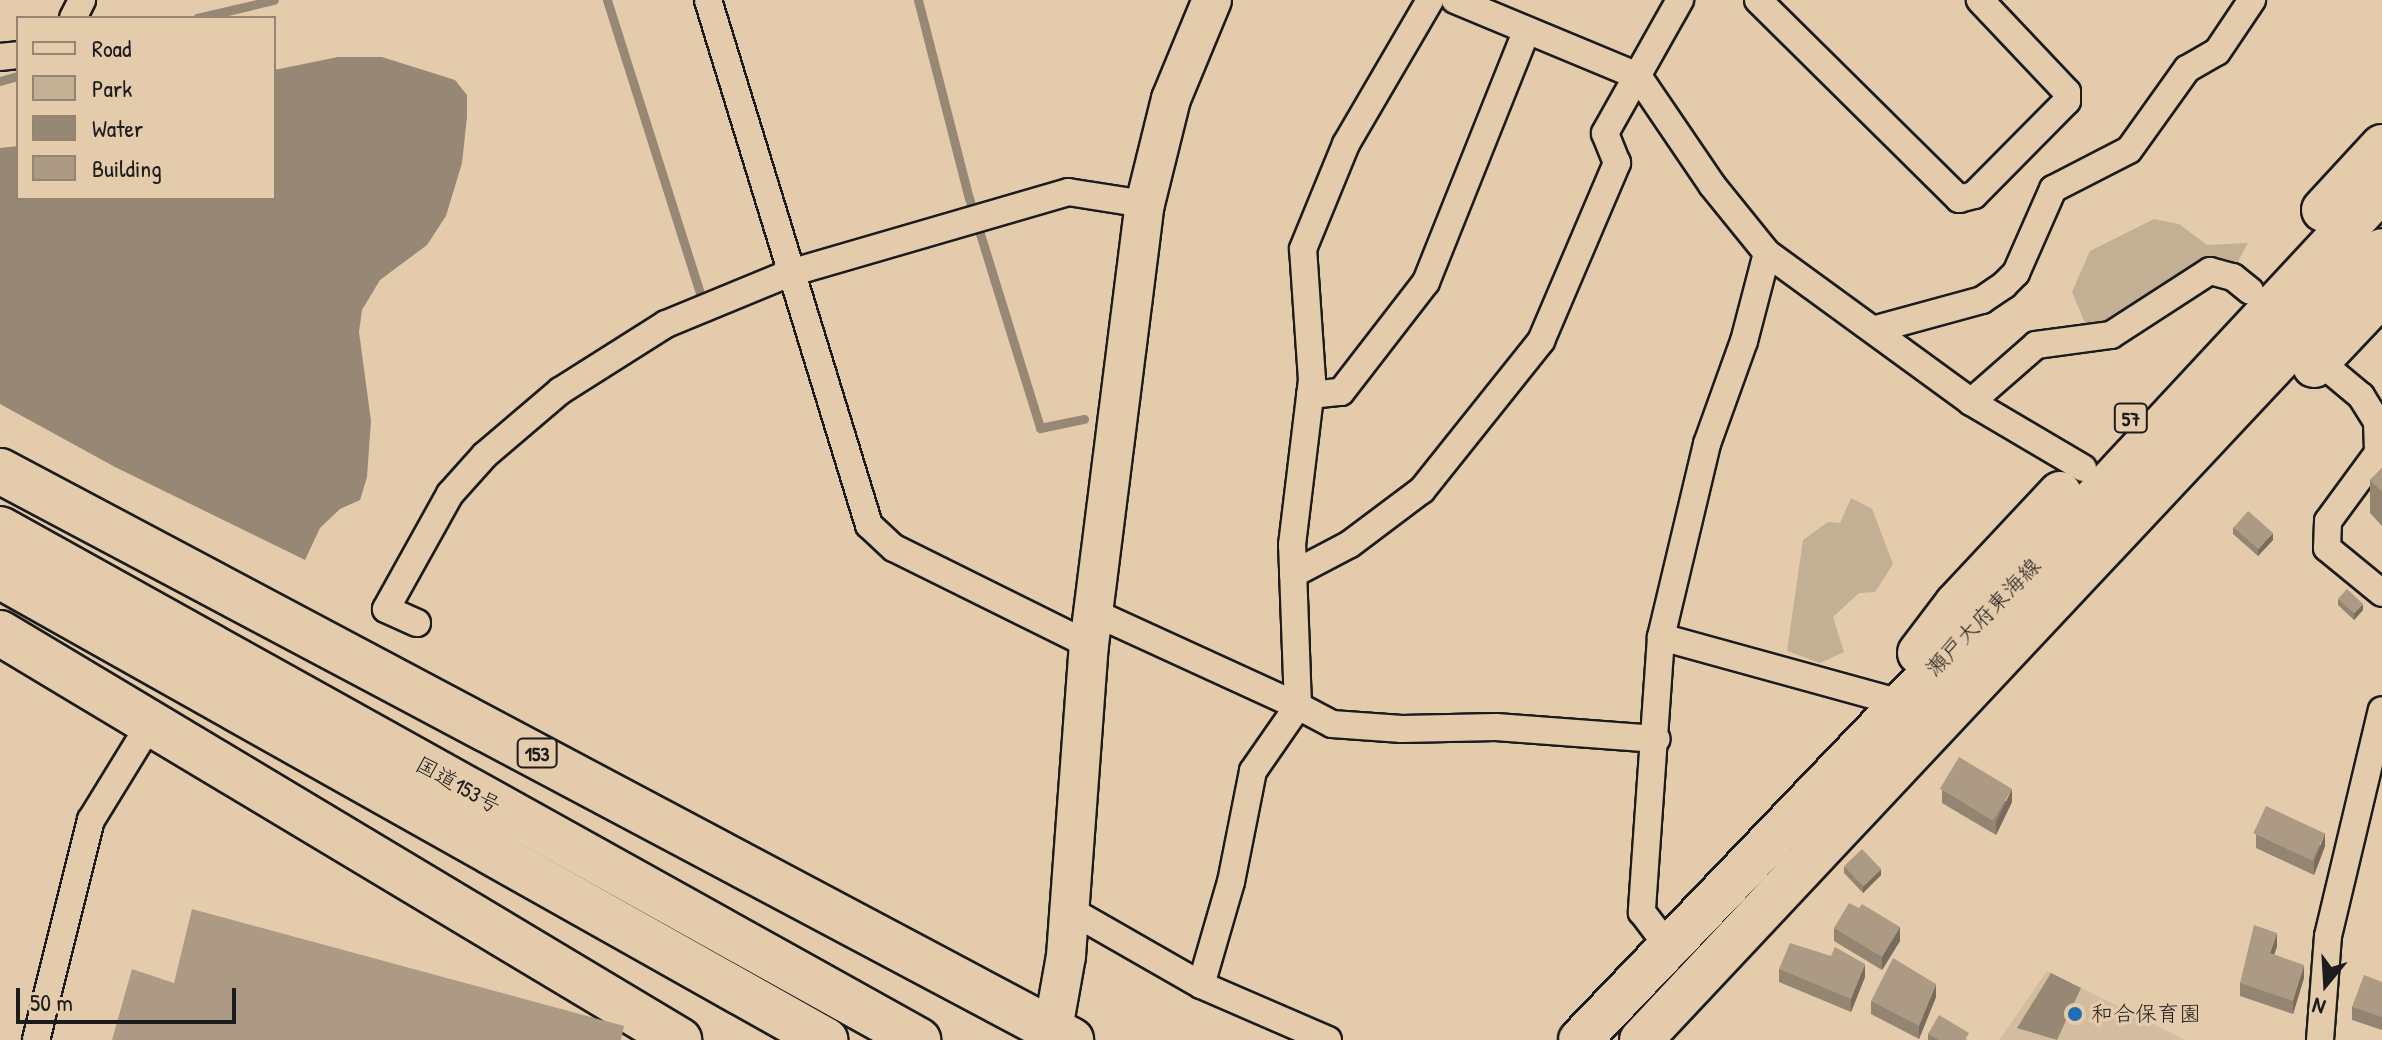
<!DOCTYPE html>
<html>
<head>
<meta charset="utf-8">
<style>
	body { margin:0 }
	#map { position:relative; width:2382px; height:1040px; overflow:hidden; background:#e4cbac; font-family:"Patrick Hand","Klee One",sans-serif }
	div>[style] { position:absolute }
	.built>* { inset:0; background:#d3bca0 }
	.green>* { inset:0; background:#c3af94 }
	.water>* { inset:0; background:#978875 }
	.stream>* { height:9px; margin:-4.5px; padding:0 4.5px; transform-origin:4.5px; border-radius:4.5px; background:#978875 }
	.roads { filter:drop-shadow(2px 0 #1c1c1c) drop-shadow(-2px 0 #1c1c1c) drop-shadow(0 2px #1c1c1c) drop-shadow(0 -2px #1c1c1c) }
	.street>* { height:26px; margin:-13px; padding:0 13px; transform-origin:13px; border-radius:13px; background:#e4cbac }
	.secondary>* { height:38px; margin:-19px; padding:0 19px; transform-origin:19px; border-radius:19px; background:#e4cbac }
	.primary>* { height:42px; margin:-21px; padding:0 21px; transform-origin:21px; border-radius:21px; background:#e4cbac }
	.highway>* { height:44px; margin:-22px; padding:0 22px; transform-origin:22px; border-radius:22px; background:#e4cbac }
	.wall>* { inset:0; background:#948472 }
	.shaded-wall>* { inset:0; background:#786c5c }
	.building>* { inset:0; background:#ac9a84; transform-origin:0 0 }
	.dots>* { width:22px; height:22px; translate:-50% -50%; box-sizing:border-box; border:4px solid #e4cbac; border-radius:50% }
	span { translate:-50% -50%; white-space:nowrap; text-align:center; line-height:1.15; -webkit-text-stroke:7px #e4cbac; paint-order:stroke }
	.shield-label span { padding:2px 6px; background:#e4cbac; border:2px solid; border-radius:6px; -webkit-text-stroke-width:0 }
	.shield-label { font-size:20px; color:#1c1c1c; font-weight:700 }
	.street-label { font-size:22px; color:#1c1c1c }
	.poi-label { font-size:22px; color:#1c1c1c }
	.left { translate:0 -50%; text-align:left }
	.legend { position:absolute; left:16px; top:16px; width:260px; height:184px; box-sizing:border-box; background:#e4cbac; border:2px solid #948572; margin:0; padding:10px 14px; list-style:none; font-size:24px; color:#1c1c1c }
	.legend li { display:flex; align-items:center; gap:16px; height:40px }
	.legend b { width:40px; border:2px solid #948572 }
	.north { position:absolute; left:2286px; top:944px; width:80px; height:80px; -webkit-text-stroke:6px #e4cbac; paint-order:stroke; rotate:198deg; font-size:22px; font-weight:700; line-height:32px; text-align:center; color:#1c1c1c }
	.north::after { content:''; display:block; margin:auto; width:28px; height:36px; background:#1c1c1c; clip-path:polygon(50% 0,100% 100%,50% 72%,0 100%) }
	.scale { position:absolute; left:16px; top:988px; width:220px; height:36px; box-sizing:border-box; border:4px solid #1c1c1c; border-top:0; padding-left:10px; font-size:24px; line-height:28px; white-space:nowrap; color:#1c1c1c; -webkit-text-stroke:6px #e4cbac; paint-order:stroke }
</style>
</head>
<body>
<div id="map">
	<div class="built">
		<i style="clip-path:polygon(2047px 971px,2185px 1040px,1999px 1040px)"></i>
	</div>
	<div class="green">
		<i style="clip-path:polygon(2154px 219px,2179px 224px,2207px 245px,2248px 243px,2237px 263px,2226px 259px,2110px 330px,2088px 330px,2072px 292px,2090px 251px)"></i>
		<i style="clip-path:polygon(1851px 498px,1872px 509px,1893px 564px,1875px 592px,1859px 593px,1833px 617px,1844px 652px,1820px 663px,1787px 651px,1803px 540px,1828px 522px,1840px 523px)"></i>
	</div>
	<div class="water">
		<i style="clip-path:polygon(338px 57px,382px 57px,455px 80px,467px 95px,467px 117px,462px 163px,446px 216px,427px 245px,380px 280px,362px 310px,359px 332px,371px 421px,367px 477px,360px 500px,340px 509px,320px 528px,305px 560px,115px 467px,0 404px,0 148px,18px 146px,18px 198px,274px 198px,274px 70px)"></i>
		<i style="clip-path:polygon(2051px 973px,2081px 988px,2057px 1040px,2017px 1028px)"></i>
	</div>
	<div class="stream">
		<i style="left:607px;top:0;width:308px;rotate:72.4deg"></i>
		<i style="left:918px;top:0;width:204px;rotate:75.6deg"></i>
		<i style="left:969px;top:198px;width:241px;rotate:72.8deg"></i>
		<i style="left:1040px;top:428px;width:45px;rotate:-11.6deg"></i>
		<i style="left:197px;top:18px;width:79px;rotate:-13.2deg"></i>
		<i style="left:0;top:81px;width:19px;rotate:-16deg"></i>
	</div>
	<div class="roads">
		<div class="street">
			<i style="left:708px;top:0;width:549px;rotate:72.95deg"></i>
			<i style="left:869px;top:525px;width:34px;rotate:43deg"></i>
			<i style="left:894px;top:548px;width:218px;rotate:26.4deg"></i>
			<i style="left:1455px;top:0;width:198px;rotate:22.6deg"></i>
			<i style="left:1638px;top:76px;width:132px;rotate:55.8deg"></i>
			<i style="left:1712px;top:185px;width:87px;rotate:51deg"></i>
			<i style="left:1767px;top:253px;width:91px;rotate:104.6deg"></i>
			<i style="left:1744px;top:341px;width:109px;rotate:109.8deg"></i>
			<i style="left:1707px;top:444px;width:198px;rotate:103.4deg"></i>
			<i style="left:1661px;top:637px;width:276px;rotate:94deg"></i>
			<i style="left:1642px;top:912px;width:46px;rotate:52.9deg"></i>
			<i style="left:1758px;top:0;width:283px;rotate:44.7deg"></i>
			<i style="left:1959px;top:199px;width:16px;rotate:-15deg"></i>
			<i style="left:1974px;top:195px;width:132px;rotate:-45.3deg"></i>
			<i style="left:2067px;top:101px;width:9px;rotate:-90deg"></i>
			<i style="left:2067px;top:92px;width:127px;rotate:-133.4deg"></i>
			<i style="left:73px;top:18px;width:20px;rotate:-63deg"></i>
			<i style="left:0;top:57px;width:18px;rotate:-6deg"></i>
			<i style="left:1767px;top:253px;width:253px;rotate:36.1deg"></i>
			<i style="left:1971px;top:402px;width:86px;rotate:-41.2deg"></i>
			<i style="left:2036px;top:345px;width:76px;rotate:-7.6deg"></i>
			<i style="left:2111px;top:335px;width:118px;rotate:-32.9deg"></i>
			<i style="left:2210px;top:271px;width:24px;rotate:15deg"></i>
			<i style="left:2233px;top:277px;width:22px;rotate:39deg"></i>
			<i style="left:1876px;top:329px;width:110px;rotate:-15.3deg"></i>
			<i style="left:1982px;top:300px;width:27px;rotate:-34deg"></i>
			<i style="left:2004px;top:285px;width:17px;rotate:-45deg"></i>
			<i style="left:2016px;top:273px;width:92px;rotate:-66.2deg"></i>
			<i style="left:2053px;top:189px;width:85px;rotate:-27.2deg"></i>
			<i style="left:2129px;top:150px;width:100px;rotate:-54.4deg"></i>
			<i style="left:2187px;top:69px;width:34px;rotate:-30deg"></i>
			<i style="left:2217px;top:52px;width:63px;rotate:-56.1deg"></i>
			<i style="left:2319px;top:361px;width:55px;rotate:39.8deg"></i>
			<i style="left:2361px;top:396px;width:31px;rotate:58deg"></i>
			<i style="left:2377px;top:422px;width:31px;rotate:88deg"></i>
			<i style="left:2378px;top:453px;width:84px;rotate:126.3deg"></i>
			<i style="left:2328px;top:521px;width:27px;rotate:92deg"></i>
			<i style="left:2327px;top:548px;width:71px;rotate:39.3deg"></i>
			<i style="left:1310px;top:395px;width:31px;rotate:-6deg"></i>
			<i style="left:1341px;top:392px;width:139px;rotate:-52.3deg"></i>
			<i style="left:1426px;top:282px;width:271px;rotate:-68.2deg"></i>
			<i style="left:1971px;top:402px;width:130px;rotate:30.5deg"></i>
			<i style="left:1293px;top:574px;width:64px;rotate:-27.8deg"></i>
			<i style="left:1350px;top:544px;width:90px;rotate:-36.9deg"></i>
			<i style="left:1422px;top:490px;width:191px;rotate:-51.4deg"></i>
			<i style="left:1541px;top:341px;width:194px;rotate:-66.9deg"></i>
			<i style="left:1617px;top:163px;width:32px;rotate:-112deg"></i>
			<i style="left:1605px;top:133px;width:153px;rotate:-60.6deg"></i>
			<i style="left:1095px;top:613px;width:223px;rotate:24.6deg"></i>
			<i style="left:1298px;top:706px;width:161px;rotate:-92.1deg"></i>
			<i style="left:1292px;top:545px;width:166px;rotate:-83.1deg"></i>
			<i style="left:1312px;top:380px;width:131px;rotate:-93.9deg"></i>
			<i style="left:1303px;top:249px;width:113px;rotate:-67.7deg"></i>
			<i style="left:1346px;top:144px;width:167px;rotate:-59.7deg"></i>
			<i style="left:417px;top:623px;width:34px;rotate:-156deg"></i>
			<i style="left:386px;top:609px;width:132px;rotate:-60.9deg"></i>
			<i style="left:450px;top:494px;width:52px;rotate:-48.1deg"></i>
			<i style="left:485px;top:455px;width:99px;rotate:-40.5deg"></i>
			<i style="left:560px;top:391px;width:125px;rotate:-32.3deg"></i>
			<i style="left:666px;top:324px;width:134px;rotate:-22.4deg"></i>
			<i style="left:790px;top:273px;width:290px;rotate:-16.2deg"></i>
			<i style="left:1068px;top:192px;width:78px;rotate:8.9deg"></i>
			<i style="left:1661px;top:637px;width:248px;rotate:15.4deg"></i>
			<i style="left:1070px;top:910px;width:151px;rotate:29.8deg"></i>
			<i style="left:36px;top:1040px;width:227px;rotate:-76deg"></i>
			<i style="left:91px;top:820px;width:113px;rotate:-58.4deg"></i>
			<i style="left:1328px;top:1040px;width:138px;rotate:-156.6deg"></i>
			<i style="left:1201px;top:985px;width:107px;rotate:-73.8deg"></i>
			<i style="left:1231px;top:882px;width:113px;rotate:-78.8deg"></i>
			<i style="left:1253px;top:771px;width:79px;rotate:-55.3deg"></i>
			<i style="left:1298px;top:706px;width:38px;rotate:28deg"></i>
			<i style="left:1332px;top:724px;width:70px;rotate:4.1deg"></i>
			<i style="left:1402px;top:729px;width:94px;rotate:-1.2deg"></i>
			<i style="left:1496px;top:727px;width:161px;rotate:4.3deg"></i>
			<i style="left:2320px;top:1040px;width:104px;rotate:-85.6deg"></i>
			<i style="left:2328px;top:936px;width:232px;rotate:-76.6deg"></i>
		</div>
		<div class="secondary">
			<i style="left:1051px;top:1040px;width:85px;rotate:-79.9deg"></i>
			<i style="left:1066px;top:956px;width:312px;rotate:-85.8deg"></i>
			<i style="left:1089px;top:645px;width:445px;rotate:-82.8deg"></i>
			<i style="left:1145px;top:204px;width:108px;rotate:-76.1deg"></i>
			<i style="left:1171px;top:99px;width:107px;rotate:-67.5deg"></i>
		</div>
		<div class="primary">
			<i style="left:2323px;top:210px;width:87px;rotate:-47.3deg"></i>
			<i style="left:2314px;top:366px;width:99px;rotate:-46.6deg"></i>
			<i style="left:1919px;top:653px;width:61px;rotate:-52.9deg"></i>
			<i style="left:1956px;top:604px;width:152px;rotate:-46.9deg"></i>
			<i style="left:1580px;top:1040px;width:583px;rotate:-46.25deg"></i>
			<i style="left:1983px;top:619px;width:586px;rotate:-47.08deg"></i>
			<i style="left:1641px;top:1040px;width:1083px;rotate:-46.83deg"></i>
		</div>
		<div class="highway">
			<i style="left:0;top:471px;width:1213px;rotate:27.98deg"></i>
			<i style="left:0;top:529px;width:1051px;rotate:29.1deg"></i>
			<i style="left:0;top:576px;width:947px;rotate:29.35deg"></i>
			<i style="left:0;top:633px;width:792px;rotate:30.94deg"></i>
		</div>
	</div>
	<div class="wall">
		<i style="clip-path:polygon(2382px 468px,2382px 526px,2370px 513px,2370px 480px)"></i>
		<i style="clip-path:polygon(2233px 527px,2273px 540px,2258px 556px,2233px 534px)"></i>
		<i style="clip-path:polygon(2338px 599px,2363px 610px,2354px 620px,2338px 605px)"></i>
		<i style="clip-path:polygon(1942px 790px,2012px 802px,1996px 835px,1942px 803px)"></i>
		<i style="clip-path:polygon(2256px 834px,2325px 846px,2314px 875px,2256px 848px)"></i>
		<i style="clip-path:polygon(1844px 867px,1881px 875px,1863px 893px,1844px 873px)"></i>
		<i style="clip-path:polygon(1834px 928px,1900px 941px,1882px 970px,1834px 941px)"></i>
		<i style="clip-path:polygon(2277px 946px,2274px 955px,2304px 978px,2293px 1014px,2240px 996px,2240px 983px)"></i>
		<i style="clip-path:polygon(1831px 956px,1865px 977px,1851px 1012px,1779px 982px,1779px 969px)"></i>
		<i style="clip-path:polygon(2382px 982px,2382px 1030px,2352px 1020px,2352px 1007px)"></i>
		<i style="clip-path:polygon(1936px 997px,1919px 1039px,1871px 1014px,1871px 1001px)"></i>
		<i style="clip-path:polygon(1928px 1034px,1969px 1040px,1928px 1040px)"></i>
	</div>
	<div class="shaded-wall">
		<i style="clip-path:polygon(2273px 533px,2273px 540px,2258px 556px,2258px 549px)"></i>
		<i style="clip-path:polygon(2363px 604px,2363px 610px,2354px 620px,2354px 613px)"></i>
		<i style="clip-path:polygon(2012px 789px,2012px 802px,1996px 835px,1996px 822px)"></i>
		<i style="clip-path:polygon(2325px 833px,2325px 846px,2314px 875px,2314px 862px)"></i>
		<i style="clip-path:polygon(1881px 869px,1881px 875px,1863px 893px,1863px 886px)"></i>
		<i style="clip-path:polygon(1900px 927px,1900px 941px,1882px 970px,1882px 957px)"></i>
		<i style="clip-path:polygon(2277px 933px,2277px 946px,2270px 967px,2270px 953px)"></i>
		<i style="clip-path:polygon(1865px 964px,1865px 977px,1851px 1012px,1851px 999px)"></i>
		<i style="clip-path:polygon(2304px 965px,2304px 978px,2293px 1014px,2293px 1001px)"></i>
		<i style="clip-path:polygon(1936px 984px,1936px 997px,1919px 1039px,1919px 1026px)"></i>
	</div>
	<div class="building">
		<i style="clip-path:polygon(2382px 468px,2382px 492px,2370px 480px)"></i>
		<i style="left:2248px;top:511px;width:33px;height:22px;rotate:41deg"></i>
		<i style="left:2347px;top:589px;width:22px;height:13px;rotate:43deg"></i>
		<i style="left:1959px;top:757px;width:62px;height:37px;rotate:31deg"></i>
		<i style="left:2266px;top:806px;width:65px;height:30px;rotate:25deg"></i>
		<i style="left:1862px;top:849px;width:28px;height:25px;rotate:46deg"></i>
		<i style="clip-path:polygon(1849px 903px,1859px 908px,1862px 904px,1900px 927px,1882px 957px,1834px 928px)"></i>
		<i style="clip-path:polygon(192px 909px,624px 1026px,621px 1040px,112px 1040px,132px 969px,174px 983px)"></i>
		<i style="clip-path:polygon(2254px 925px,2277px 933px,2270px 953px,2304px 965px,2293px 1001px,2240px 983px)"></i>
		<i style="clip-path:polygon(1790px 943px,1831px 956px,1835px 947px,1865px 964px,1851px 999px,1779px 969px)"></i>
		<i style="clip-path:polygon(1893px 958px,1936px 984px,1919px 1026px,1871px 1001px)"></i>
		<i style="clip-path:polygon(2364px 975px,2382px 982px,2382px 1017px,2352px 1007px)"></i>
		<i style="clip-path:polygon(1939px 1015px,1969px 1033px,1965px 1040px,1939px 1040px,1928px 1034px)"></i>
	</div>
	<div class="dots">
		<i style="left:2075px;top:1014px;background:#1f6fb2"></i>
	</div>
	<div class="shield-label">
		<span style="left:2131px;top:418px">57</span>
		<span style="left:537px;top:753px">153</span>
	</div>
	<div class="street-label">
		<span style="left:1983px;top:617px;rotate:-46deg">瀬戸大府東海線</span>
		<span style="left:458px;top:785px;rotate:29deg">国道153号</span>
	</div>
	<div class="poi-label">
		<span class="left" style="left:2091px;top:1014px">和合保育園</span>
	</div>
	<ul class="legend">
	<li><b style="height:10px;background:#e4cbac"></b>Road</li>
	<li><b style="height:22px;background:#c3af94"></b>Park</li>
	<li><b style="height:22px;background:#978875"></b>Water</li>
	<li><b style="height:22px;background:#ac9a84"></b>Building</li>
	</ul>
	<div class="north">N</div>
	<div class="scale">50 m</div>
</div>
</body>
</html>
